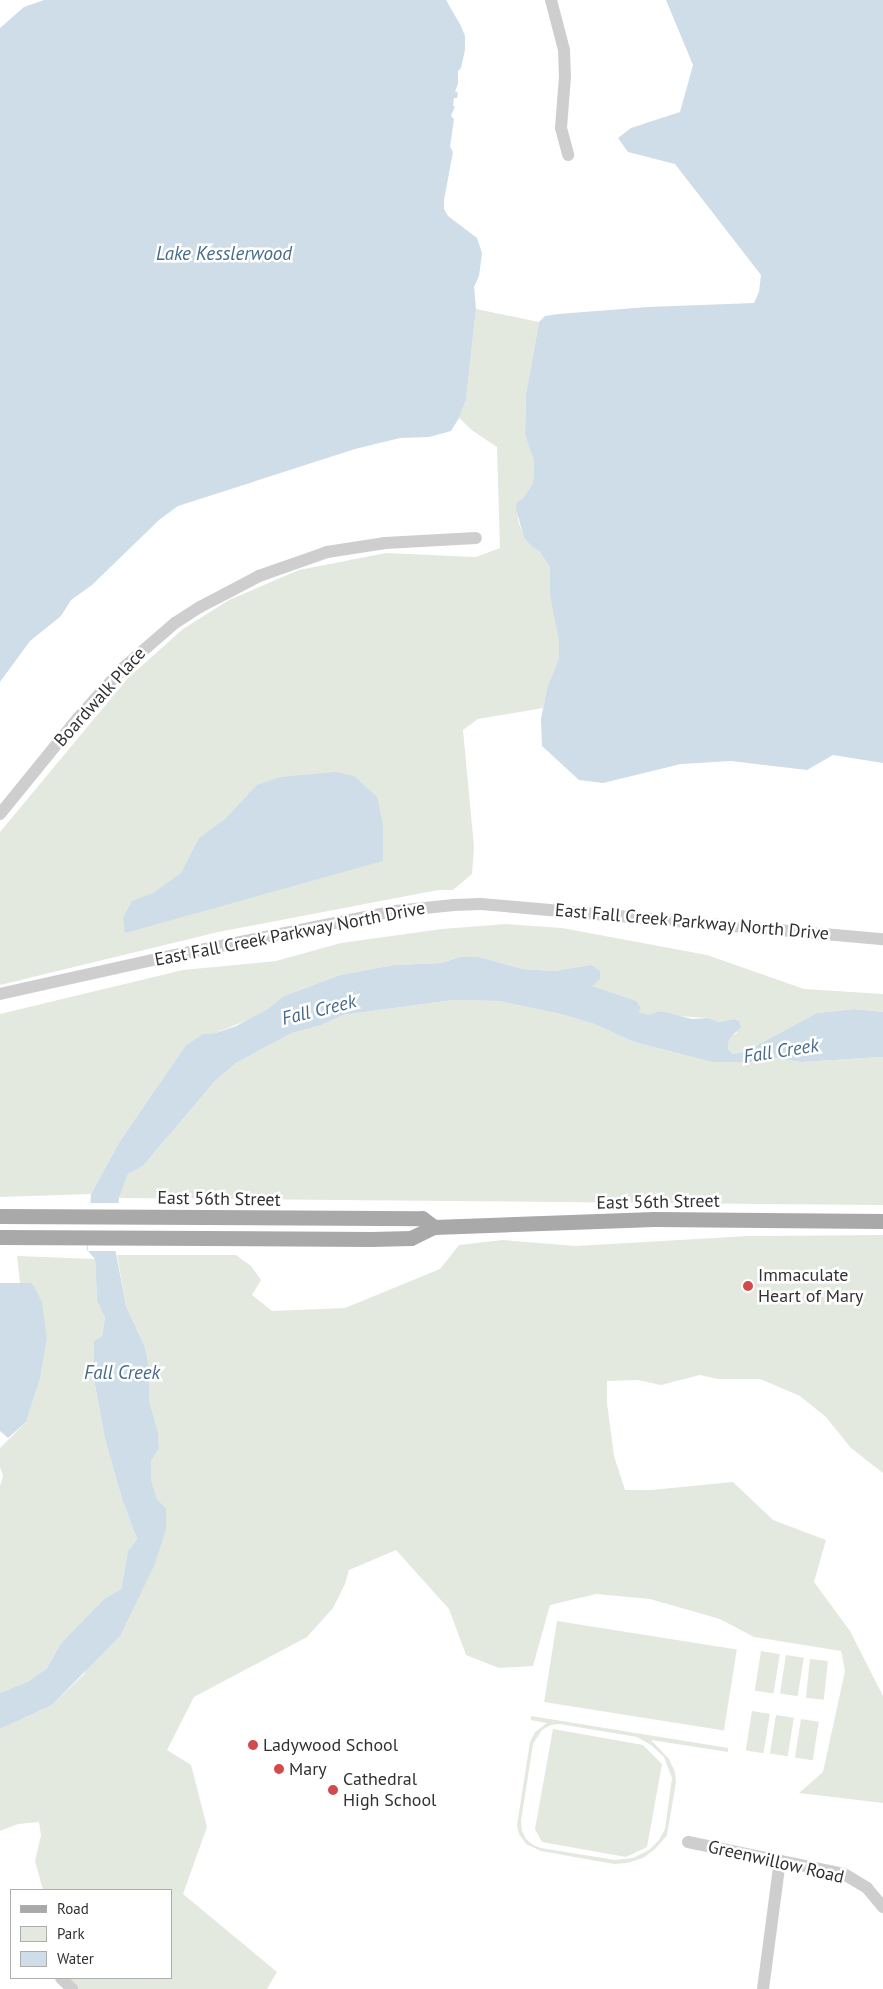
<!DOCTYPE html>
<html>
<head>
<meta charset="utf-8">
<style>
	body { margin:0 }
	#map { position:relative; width:883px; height:1989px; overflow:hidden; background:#fff; font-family:"PT Sans",sans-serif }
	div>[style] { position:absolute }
	.green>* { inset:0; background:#e3e9de; transform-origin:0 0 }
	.water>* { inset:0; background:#cfdde9 }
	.pier>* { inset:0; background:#fff; transform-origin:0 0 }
	.minor>* { height:12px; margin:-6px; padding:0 6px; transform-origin:6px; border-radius:6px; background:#cecece }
	.major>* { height:15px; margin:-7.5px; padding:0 7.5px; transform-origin:7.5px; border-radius:7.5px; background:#a9a9a9 }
	.dots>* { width:14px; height:14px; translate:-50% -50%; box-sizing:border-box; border:2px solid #fff; border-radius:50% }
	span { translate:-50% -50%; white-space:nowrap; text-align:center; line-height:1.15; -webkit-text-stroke:5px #fff; paint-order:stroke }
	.street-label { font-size:18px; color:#313131 }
	.poi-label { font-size:18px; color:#313131 }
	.left { translate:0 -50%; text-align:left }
	.water-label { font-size:19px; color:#476b8a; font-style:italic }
	.legend { position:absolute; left:10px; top:1889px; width:162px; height:90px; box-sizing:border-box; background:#fff; border:1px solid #adadad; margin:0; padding:6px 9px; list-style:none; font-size:15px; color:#313131 }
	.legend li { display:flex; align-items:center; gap:10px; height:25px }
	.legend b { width:25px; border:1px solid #adadad }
</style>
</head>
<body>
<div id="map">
	<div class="green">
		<i style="clip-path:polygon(476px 309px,539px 322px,526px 394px,525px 435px,534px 461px,533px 483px,523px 498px,517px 502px,518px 520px,524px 538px,531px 546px,540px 552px,550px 567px,550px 577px,559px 641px,559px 658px,547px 688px,543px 708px,478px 719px,463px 730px,474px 847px,472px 874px,453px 890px,438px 890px,218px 932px,0 985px,0 832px,128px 678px,183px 629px,229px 600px,299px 570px,386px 553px,476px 557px,500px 548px,497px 447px,473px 431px,459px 418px,466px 400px)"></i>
		<i style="clip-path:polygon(506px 924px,562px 928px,707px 955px,804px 989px,883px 994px,883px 1012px,855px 1009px,817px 1013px,744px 1052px,733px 1054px,728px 1049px,729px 1038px,737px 1033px,733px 1019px,719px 1022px,708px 1018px,675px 1016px,660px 1011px,648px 1016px,637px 1012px,619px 997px,592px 986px,591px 965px,554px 971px,523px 969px,479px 957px,460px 957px,441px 963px,394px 965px,340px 975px,284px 996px,266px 1010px,252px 1018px,216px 1033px,203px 1034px,186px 1045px,120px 1141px,91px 1194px,0 1197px,0 1014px,183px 970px,276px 961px,341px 943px,442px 929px)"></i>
		<i style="clip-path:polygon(453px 1000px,499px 1001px,561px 1014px,594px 1024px,634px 1042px,712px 1062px,763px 1062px,773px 1058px,802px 1062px,883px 1057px,883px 1205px,119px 1198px,128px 1174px,143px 1166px,215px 1081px,236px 1063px,292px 1033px,322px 1025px,343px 1015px)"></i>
		<i style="clip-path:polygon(883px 1235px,883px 1473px,851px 1448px,826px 1417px,800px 1396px,760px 1379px,718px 1379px,700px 1375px,661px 1385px,638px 1380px,607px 1381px,607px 1403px,614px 1456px,625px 1490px,651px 1490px,733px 1482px,773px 1520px,826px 1540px,814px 1582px,850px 1631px,883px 1696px,883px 1803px,799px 1793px,823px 1772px,845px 1671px,841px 1651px,754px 1637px,720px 1619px,650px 1599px,596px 1594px,550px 1605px,533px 1666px,499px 1668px,466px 1655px,449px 1609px,396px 1550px,349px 1570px,345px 1584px,333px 1608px,307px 1637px,194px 1697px,167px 1750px,191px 1765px,207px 1827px,183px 1894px,277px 1972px,267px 1989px,79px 1989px,70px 1981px,68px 1978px,171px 1978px,171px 1890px,43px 1890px,35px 1861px,41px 1835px,39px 1822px,18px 1824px,0 1831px,0 1729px,52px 1705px,84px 1674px,166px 1508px,157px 1499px,151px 1479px,151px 1461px,159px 1449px,158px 1432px,149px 1400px,150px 1371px,145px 1347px,126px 1306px,117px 1255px,236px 1255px,251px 1266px,261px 1280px,252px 1295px,272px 1311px,345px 1308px,440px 1269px,459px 1245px,503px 1240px,576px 1246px,748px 1236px)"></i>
		<i style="clip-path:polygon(17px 1256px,95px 1259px,97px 1301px,105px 1318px,102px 1336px,94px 1341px,93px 1374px,105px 1439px,122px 1499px,137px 1539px,128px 1551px,121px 1589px,104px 1599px,61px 1643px,47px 1668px,29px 1681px,0 1693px,0 1486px,3px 1476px,0 1467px,0 1448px,26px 1422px,40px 1379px,47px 1340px,32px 1283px,20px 1283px)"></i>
		<i style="left:557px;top:1621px;width:182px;height:82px;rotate:9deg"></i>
		<i style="left:761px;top:1651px;width:19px;height:40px;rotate:9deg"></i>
		<i style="left:786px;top:1655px;width:18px;height:39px;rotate:9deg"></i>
		<i style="left:810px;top:1659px;width:18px;height:39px;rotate:6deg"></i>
		<i style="left:752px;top:1711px;width:18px;height:40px;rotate:9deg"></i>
		<i style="left:776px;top:1715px;width:18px;height:39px;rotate:9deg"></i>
		<i style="clip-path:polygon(evenodd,531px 1716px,728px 1748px,728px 1752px,651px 1740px,669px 1759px,675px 1772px,676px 1782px,667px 1835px,655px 1849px,643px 1858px,627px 1863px,614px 1864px,541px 1851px,526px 1844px,519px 1834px,517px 1825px,530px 1742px,535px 1732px,547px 1723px,531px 1720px,531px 1716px,559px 1724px,637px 1737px,651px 1745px,664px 1757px,672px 1778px,665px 1829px,659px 1840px,649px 1850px,633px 1858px,615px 1860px,541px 1848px,533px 1845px,526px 1839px,522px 1831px,521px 1821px,533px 1744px,542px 1730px,551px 1725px,559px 1724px)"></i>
		<i style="left:801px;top:1719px;width:18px;height:39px;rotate:9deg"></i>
		<i style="clip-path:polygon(553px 1729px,643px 1745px,662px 1764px,647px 1847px,626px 1857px,542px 1842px,535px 1829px)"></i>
	</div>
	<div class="water">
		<i style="clip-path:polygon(44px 0,446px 0,461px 26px,465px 36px,465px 50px,461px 68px,458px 71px,458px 84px,455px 91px,458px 93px,457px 98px,454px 98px,453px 106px,455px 106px,451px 116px,454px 119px,450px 147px,453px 152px,444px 200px,444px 209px,448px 216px,477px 238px,482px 253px,479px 276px,474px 287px,476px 309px,466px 400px,459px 418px,451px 431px,429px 437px,400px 438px,355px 449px,178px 506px,159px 520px,92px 585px,71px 600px,61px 616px,30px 641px,0 682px,0 28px,24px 7px)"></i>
		<i style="clip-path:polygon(666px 0,883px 0,883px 763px,833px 755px,807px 770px,731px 761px,681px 764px,603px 783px,579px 780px,542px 746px,541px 719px,547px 688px,559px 658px,559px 641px,550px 595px,550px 567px,540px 552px,531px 546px,524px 538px,516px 509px,517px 502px,523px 498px,533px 483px,534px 461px,525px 435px,526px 394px,539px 322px,545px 316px,558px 314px,648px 307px,754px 303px,759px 292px,761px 275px,675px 164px,628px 152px,618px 138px,631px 128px,680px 112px,693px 65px)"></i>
		<i style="clip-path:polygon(335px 772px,354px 776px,377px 797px,383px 824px,383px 861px,125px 933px,123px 918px,132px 901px,153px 893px,181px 873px,199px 838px,225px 819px,257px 785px,280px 777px)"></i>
		<i style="clip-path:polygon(460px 957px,479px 957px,523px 969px,554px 971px,591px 965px,600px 971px,600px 979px,592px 986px,636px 1001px,641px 1008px,638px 1012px,648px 1015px,660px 1011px,692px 1019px,708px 1018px,719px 1022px,733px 1019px,739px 1021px,741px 1027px,729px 1039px,728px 1049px,733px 1054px,744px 1052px,817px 1013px,855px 1009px,883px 1012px,883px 1057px,802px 1062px,773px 1058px,763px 1062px,712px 1062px,634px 1042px,594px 1024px,561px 1014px,499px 1001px,453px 1000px,343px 1015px,322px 1025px,292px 1033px,236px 1063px,215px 1081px,143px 1166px,128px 1174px,119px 1198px,115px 1248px,126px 1306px,145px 1347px,150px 1371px,149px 1400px,158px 1432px,159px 1449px,151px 1461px,151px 1479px,157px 1499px,166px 1508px,166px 1529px,155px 1564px,120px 1636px,52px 1705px,0 1729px,0 1693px,29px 1681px,47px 1668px,61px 1643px,104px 1599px,121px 1589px,128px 1551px,137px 1539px,122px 1499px,105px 1439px,93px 1374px,94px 1341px,102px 1336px,105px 1318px,97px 1301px,95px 1259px,87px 1250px,91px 1194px,120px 1141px,186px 1045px,203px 1034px,216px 1033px,236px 1026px,266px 1010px,284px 996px,340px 975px,394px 965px,441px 963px)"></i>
		<i style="clip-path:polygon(0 1283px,32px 1283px,42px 1302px,47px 1340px,40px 1379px,26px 1422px,8px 1438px,0 1431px)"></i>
	</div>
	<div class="pier">
		<i style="left:88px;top:1203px;width:33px;height:48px"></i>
	</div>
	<div class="minor">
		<i style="left:551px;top:0;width:52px;rotate:75.4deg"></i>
		<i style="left:564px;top:50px;width:26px;rotate:88deg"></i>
		<i style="left:565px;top:76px;width:52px;rotate:94.4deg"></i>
		<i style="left:561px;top:128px;width:28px;rotate:75deg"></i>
		<i style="left:0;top:814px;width:124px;rotate:-50.9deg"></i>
		<i style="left:78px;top:718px;width:67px;rotate:-48deg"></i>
		<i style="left:123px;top:668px;width:69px;rotate:-40.9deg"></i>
		<i style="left:175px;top:623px;width:30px;rotate:-33deg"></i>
		<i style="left:200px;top:607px;width:67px;rotate:-27.7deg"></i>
		<i style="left:259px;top:576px;width:72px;rotate:-19.4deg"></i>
		<i style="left:327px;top:552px;width:59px;rotate:-8.8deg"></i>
		<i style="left:385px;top:543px;width:91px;rotate:-3.1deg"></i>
		<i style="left:0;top:994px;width:174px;rotate:-12.6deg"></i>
		<i style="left:170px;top:956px;width:230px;rotate:-11.3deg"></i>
		<i style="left:396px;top:911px;width:58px;rotate:-5.9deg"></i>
		<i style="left:454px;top:905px;width:27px;rotate:-2deg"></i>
		<i style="left:481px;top:904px;width:404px;rotate:5deg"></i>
		<i style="left:688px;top:1842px;width:159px;rotate:11.6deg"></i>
		<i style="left:844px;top:1874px;width:27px;rotate:31deg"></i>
		<i style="left:867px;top:1888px;width:25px;rotate:50deg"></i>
		<i style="left:61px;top:1978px;width:16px;rotate:45deg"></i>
		<i style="left:763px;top:1989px;width:130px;rotate:-82.5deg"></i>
	</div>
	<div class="major">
		<i style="left:0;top:1216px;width:422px;rotate:0.3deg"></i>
		<i style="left:422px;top:1218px;width:15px;rotate:37deg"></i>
		<i style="left:0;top:1237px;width:371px;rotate:0.3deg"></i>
		<i style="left:371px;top:1239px;width:40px;rotate:-1.4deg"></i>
		<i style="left:411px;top:1238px;width:25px;rotate:-26deg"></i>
		<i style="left:434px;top:1227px;width:220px;rotate:-2.1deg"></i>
		<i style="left:654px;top:1219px;width:229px;rotate:0.5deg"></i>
	</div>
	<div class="dots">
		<i style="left:748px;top:1286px;background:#d24a49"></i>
		<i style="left:253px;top:1745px;background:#d24a49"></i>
		<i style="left:279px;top:1769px;background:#d24a49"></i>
		<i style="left:333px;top:1790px;background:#d24a49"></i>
	</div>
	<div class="street-label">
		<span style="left:100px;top:697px;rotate:-48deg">Boardwalk Place</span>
		<span style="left:692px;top:922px;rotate:5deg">East Fall Creek Parkway North Drive</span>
		<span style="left:290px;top:934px;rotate:-11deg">East Fall Creek Parkway North Drive</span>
		<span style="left:219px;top:1199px;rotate:1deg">East 56th Street</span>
		<span style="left:658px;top:1202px;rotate:-1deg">East 56th Street</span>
		<span style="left:776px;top:1862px;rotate:13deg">Greenwillow Road</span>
	</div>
	<div class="poi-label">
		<span class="left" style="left:758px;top:1286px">Immaculate<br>Heart of Mary</span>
		<span class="left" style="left:263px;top:1745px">Ladywood School</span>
		<span class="left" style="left:289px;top:1769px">Mary</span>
		<span class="left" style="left:343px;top:1790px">Cathedral<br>High School</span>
	</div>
	<div class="water-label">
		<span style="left:224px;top:254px">Lake Kesslerwood</span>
		<span style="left:319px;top:1010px;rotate:-14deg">Fall Creek</span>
		<span style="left:781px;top:1051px;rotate:-9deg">Fall Creek</span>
		<span style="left:122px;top:1373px">Fall Creek</span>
	</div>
	<ul class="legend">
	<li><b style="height:6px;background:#a9a9a9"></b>Road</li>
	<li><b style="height:14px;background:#e3e9de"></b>Park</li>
	<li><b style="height:14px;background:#cfdde9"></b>Water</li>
	</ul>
</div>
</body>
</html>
